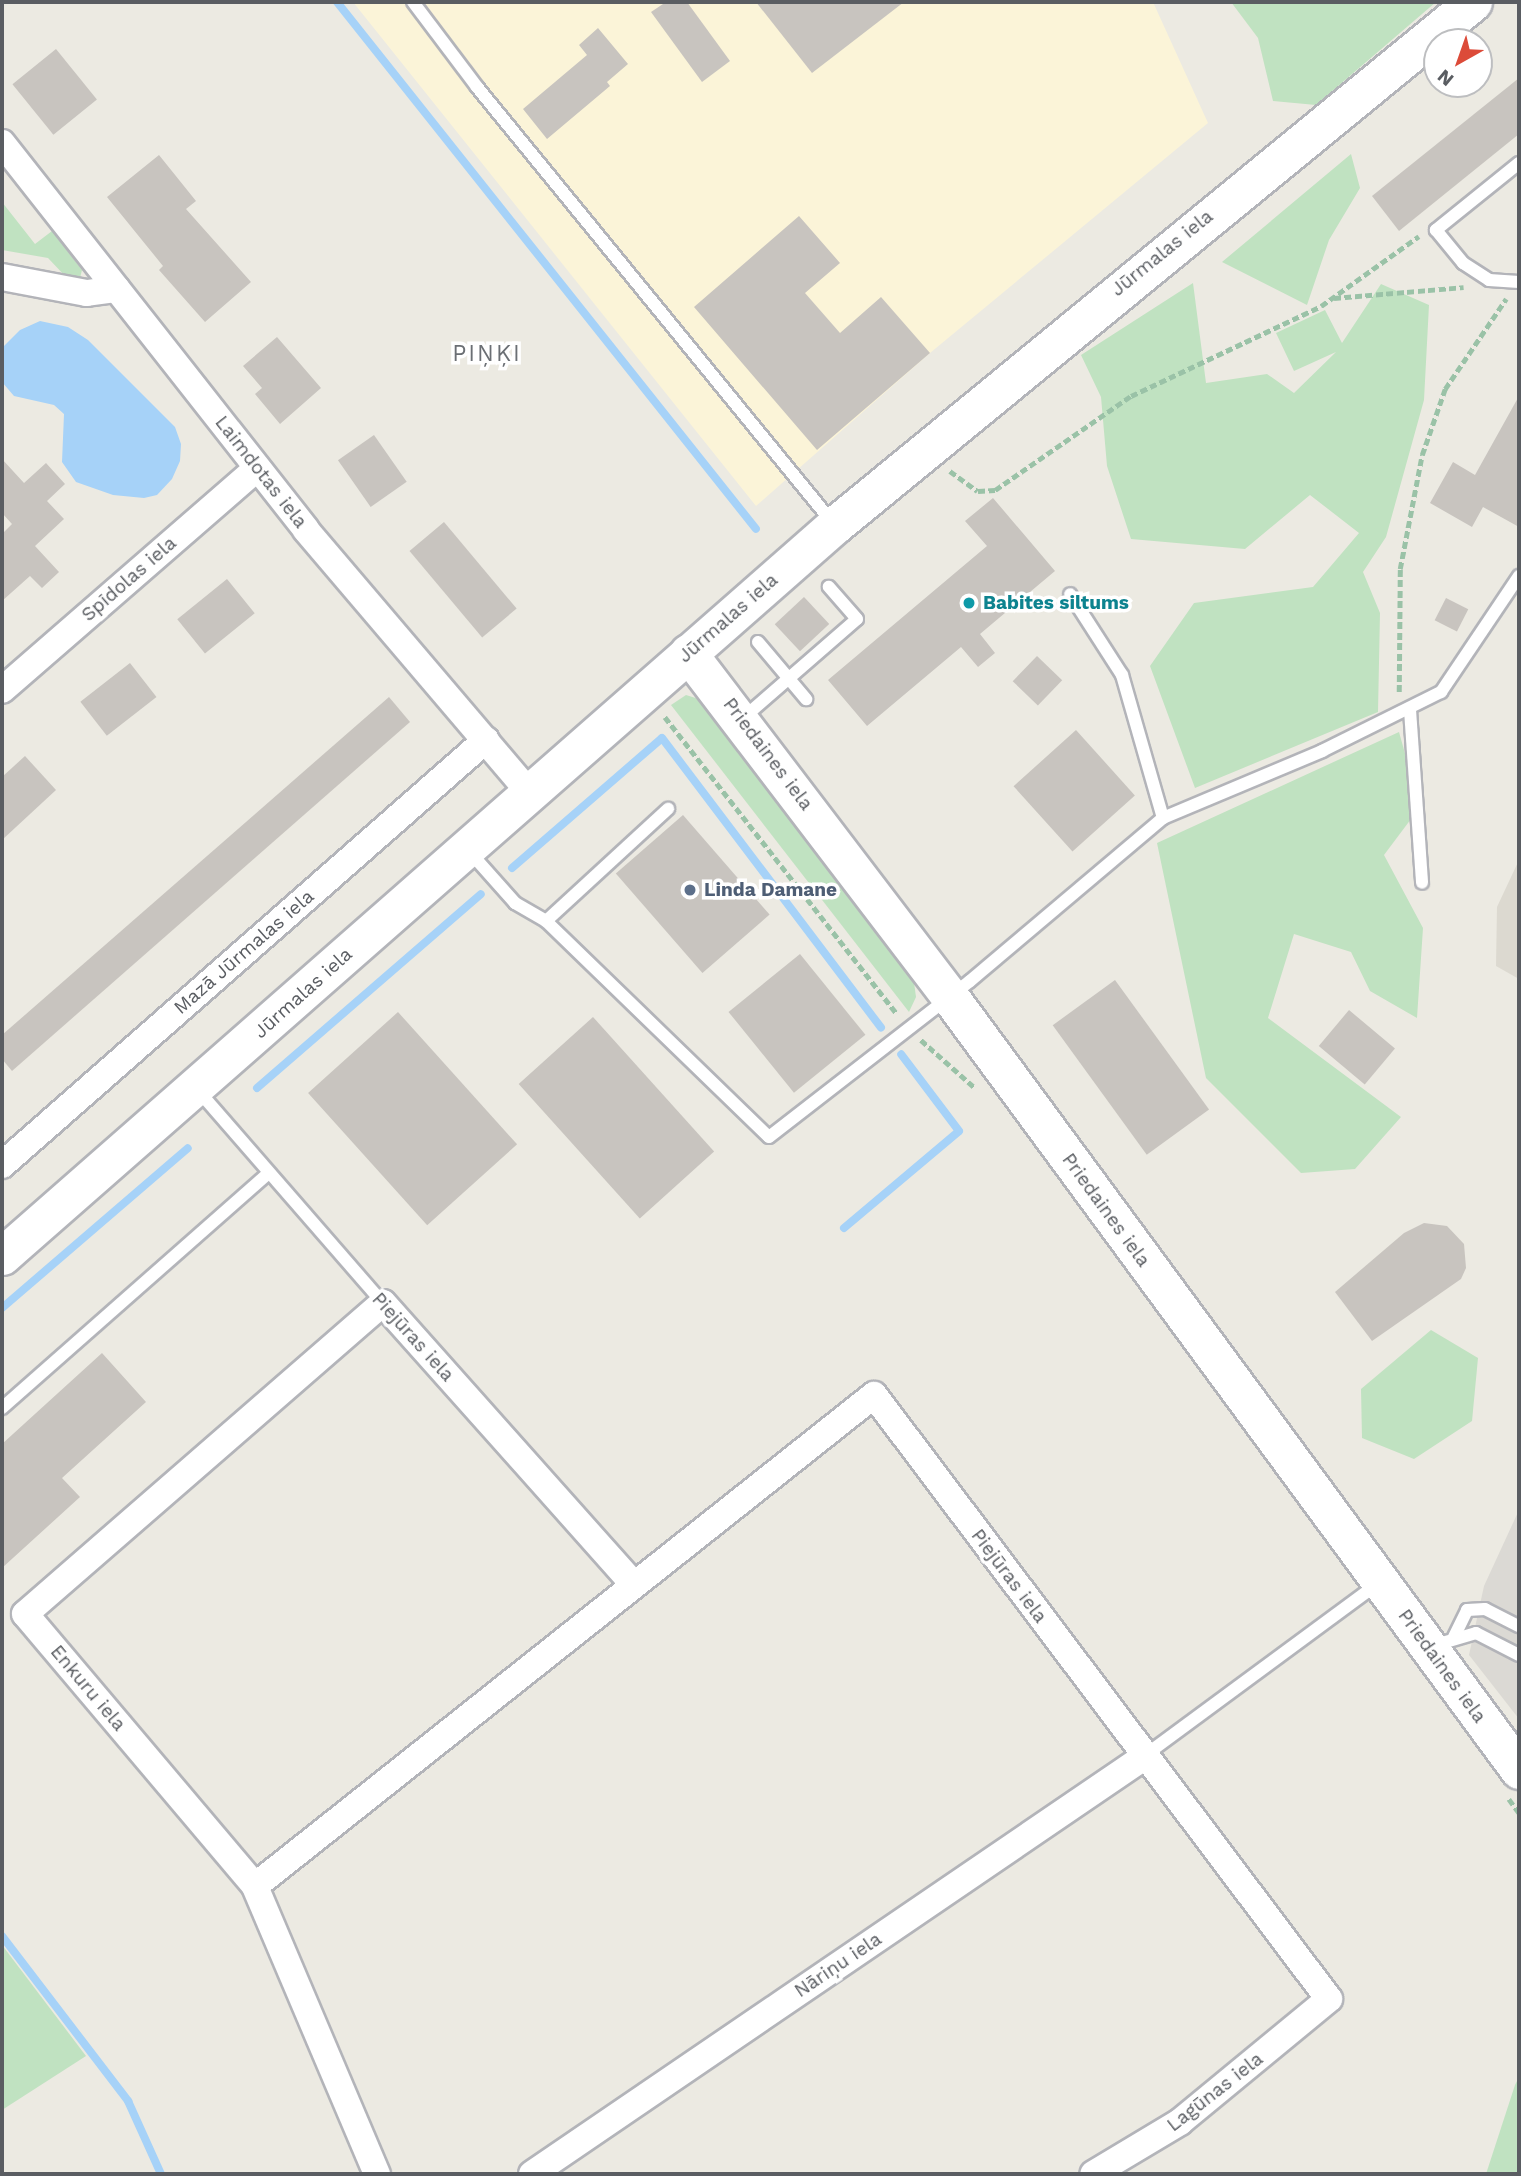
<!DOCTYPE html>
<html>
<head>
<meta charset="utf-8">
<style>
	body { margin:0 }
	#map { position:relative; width:1521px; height:2176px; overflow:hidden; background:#eceae2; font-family:"Work Sans",sans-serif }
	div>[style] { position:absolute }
	.commercial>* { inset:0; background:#fbf4d8 }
	.industrial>* { inset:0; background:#dbd9d4 }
	.education>* { inset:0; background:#dcd9d0 }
	.green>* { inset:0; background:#c0e2c1 }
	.water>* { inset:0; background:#a6d2f8 }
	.stream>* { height:8px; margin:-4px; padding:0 4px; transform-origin:4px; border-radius:4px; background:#a6d2f8 }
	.building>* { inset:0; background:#c8c4bf; transform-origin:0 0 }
	.path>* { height:4.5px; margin-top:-2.25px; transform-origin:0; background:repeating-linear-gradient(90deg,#9ac2a7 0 7px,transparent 0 10.5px) }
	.roads { filter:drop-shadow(2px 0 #b3b4b9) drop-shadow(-2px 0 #b3b4b9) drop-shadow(0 2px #b3b4b9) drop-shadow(0 -2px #b3b4b9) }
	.lane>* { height:12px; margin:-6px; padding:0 6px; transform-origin:6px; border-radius:6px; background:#fff }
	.street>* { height:26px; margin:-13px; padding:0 13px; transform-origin:13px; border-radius:13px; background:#fff }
	.secondary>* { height:37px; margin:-18.5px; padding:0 18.5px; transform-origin:18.5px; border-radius:18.5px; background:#fff }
	.dots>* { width:19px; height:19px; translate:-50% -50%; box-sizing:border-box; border:4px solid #fff; border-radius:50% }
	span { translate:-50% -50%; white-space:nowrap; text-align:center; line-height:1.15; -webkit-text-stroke:7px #fff; paint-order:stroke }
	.street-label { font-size:19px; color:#5a5d62 }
	.culture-label { font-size:19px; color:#0d838f; font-weight:700 }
	.left { translate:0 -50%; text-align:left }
	.service-label { font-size:19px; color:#4e5e75; font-weight:700 }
	.quarter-label { font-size:23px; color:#6b6f74; letter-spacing:2px }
	.frame { position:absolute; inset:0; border:4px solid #5a5d62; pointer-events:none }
	.north { position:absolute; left:1423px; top:28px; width:70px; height:70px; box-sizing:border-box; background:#fff; border:2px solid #bdbec0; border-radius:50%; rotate:220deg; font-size:19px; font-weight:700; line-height:28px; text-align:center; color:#5a5d62 }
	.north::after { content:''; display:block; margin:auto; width:24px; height:32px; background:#dc4b39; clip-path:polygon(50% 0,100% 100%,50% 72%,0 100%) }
</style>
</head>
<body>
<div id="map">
	<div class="commercial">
		<i style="clip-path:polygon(353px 2px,1153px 2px,1208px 123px,930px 353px,756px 506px)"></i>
	</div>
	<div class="industrial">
		<i style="clip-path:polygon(1519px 1510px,1519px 1719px,1469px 1655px,1484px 1586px)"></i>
	</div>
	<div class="education">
		<i style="clip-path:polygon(1519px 860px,1519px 979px,1496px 966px,1497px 907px)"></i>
	</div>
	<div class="green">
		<i style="clip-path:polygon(1231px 2px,1436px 2px,1316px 105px,1273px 101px,1258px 38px)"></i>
		<i style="clip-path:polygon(1351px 154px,1360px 188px,1329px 240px,1307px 305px,1222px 262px)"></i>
		<i style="clip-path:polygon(2px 202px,35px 244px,52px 231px,82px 270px,80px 278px,66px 277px,48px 258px,2px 250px)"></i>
		<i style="clip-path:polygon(1193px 283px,1206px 383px,1267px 374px,1294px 393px,1336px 352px,1294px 371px,1276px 333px,1325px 310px,1342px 343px,1381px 284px,1429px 305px,1424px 400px,1386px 537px,1363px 572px,1380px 613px,1378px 712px,1195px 788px,1150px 666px,1194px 603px,1313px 587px,1359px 533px,1310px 495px,1245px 549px,1131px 539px,1107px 466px,1101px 397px,1081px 355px)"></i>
		<i style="clip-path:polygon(686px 695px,702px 700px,913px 975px,916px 997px,909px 1012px,671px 705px)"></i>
		<i style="clip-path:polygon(1399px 732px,1420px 807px,1384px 855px,1423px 928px,1417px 1018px,1370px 991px,1351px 952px,1294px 934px,1268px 1018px,1401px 1117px,1355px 1169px,1301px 1173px,1206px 1078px,1157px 843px)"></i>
		<i style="clip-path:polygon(1431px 1330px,1478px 1358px,1472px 1421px,1414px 1459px,1362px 1438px,1361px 1389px)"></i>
		<i style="clip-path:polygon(2px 1945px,86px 2056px,2px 2110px)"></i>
		<i style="clip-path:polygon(1519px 2077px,1519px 2174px,1486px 2174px,1515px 2085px)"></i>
	</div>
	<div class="water">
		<i style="clip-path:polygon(40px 321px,68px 327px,88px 340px,175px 427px,181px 444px,180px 461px,172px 479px,157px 495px,144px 498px,113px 495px,76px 482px,62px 462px,64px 414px,54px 405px,14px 396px,2px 382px,2px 348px,20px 330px)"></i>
	</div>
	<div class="stream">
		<i style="left:337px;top:2px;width:673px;rotate:51.51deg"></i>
		<i style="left:512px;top:868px;width:198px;rotate:-40.9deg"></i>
		<i style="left:662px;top:738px;width:363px;rotate:52.9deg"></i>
		<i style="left:257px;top:1088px;width:296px;rotate:-40.9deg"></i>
		<i style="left:844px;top:1228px;width:150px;rotate:-40.1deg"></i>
		<i style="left:959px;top:1131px;width:96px;rotate:-127deg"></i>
		<i style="left:2px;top:1308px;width:245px;rotate:-40.7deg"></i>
		<i style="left:2px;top:1936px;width:208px;rotate:52.6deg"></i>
		<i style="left:128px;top:2101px;width:80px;rotate:65.7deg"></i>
	</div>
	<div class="building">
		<i style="clip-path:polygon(666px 2px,687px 2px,730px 61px,702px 82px,651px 12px)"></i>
		<i style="clip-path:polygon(756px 2px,904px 2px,812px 73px)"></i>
		<i style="clip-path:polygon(598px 28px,628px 64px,607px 82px,610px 86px,547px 139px,523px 109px,587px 55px,579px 45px)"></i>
		<i style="left:56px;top:49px;width:65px;height:56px;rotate:51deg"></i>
		<i style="clip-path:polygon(1519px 78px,1519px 134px,1399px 231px,1372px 196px)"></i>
		<i style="clip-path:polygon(159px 155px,196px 201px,186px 209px,251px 282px,205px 322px,159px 270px,163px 266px,107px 197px)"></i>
		<i style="clip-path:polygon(799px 216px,840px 263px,805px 293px,840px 333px,881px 297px,930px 353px,817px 450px,694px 307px)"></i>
		<i style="clip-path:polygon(277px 337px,321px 388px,280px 424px,255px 394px,262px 388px,243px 366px)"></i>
		<i style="clip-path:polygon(1519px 396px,1519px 527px,1483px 507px,1472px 527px,1430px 503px,1453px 462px,1475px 475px)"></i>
		<i style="left:374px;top:435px;width:57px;height:44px;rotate:55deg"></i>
		<i style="clip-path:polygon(2px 459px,24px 483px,46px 463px,65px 484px,47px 501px,64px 519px,35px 546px,59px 572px,42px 588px,30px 576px,2px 601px,2px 534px,12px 524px,2px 513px)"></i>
		<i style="clip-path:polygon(993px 498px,1055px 571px,980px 634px,995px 653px,978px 667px,961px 647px,867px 726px,828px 680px,987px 546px,965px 521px)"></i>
		<i style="left:444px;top:522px;width:113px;height:45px;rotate:50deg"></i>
		<i style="left:227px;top:579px;width:44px;height:64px;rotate:51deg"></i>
		<i style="left:804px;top:597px;width:37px;height:40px;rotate:47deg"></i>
		<i style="left:1446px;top:598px;width:25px;height:25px;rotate:27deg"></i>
		<i style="left:1037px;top:656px;width:35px;height:35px;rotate:44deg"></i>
		<i style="left:130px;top:663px;width:43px;height:63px;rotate:52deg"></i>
		<i style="clip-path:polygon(389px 697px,410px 722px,12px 1071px,2px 1059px,2px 1035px)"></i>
		<i style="left:1076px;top:730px;width:88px;height:84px;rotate:48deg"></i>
		<i style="clip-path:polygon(25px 756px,56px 790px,2px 840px,2px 777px)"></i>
		<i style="left:683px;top:815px;width:132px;height:89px;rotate:49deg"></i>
		<i style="left:800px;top:954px;width:104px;height:92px;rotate:51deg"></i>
		<i style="left:1115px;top:980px;width:160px;height:77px;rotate:54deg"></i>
		<i style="left:1349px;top:1010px;width:60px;height:47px;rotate:40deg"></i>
		<i style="left:398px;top:1012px;width:178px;height:121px;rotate:48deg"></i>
		<i style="left:593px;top:1017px;width:181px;height:100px;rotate:48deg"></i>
		<i style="clip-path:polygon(1424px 1223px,1447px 1226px,1464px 1244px,1466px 1268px,1461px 1279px,1372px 1341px,1335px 1292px,1404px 1233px)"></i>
		<i style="clip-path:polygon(102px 1353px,146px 1402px,62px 1478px,80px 1497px,2px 1568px,2px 1444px)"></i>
	</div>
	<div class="path">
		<i style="left:1334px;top:298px;width:130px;rotate:-4.8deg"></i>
		<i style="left:950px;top:471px;width:34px;rotate:36deg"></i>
		<i style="left:978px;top:491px;width:17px;rotate:-3deg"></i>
		<i style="left:995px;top:490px;width:165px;rotate:-34.7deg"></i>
		<i style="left:1131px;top:396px;width:210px;rotate:-25.3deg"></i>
		<i style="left:1321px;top:306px;width:120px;rotate:-35.5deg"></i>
		<i style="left:1399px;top:692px;width:123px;rotate:-89.5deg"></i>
		<i style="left:1400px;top:569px;width:116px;rotate:-79.1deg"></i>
		<i style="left:1422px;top:455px;width:70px;rotate:-70.8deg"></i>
		<i style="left:1445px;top:389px;width:109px;rotate:-55.9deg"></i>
		<i style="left:665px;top:717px;width:375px;rotate:52deg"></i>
		<i style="left:921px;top:1040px;width:72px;rotate:41.6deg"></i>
		<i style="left:1509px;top:1799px;width:17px;rotate:54deg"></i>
	</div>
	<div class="roads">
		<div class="lane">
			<i style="left:413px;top:2px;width:106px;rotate:53deg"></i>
			<i style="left:477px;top:87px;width:561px;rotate:50.78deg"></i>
			<i style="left:1519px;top:163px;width:107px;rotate:141.1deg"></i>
			<i style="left:1436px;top:230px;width:43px;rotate:50.7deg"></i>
			<i style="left:1463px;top:263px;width:31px;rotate:33deg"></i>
			<i style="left:1489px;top:280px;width:30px;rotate:4deg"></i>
			<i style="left:758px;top:642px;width:75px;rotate:49.9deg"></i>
			<i style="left:1410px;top:710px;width:173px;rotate:86deg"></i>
			<i style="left:742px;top:719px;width:152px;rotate:-41deg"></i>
			<i style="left:857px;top:619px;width:43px;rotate:-131.2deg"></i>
			<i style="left:1163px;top:818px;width:173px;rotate:-22.8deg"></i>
			<i style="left:1322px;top:751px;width:133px;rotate:-26.4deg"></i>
			<i style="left:1441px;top:692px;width:140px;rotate:-56.1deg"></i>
			<i style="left:468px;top:850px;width:71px;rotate:48.4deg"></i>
			<i style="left:515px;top:903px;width:36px;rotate:30deg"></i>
			<i style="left:546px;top:921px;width:310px;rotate:44.1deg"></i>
			<i style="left:769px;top:1137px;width:254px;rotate:-37.8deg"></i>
			<i style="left:970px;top:981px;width:253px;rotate:-40.2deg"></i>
			<i style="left:1163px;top:818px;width:149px;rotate:-106deg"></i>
			<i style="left:1122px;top:675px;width:96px;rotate:-122.7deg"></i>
			<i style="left:546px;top:921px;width:166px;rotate:-42.6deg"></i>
			<i style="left:196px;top:1088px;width:285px;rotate:49deg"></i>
			<i style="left:2px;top:1408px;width:354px;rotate:-41.4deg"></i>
			<i style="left:1454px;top:1637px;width:30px;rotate:-64deg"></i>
			<i style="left:1467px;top:1610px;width:18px;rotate:-3deg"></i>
			<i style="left:1485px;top:1609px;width:38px;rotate:27deg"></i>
			<i style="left:1432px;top:1646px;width:46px;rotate:-16.5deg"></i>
			<i style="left:1476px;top:1633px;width:48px;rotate:27.1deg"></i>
			<i style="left:1144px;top:1756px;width:290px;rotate:-36.4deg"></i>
		</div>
		<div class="street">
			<i style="left:2px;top:143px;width:492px;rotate:51.8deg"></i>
			<i style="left:306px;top:530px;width:345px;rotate:49.6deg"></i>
			<i style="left:2px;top:277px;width:86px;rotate:10.7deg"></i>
			<i style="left:87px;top:293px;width:30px;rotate:-8deg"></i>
			<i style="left:2px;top:690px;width:338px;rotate:-41deg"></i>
			<i style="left:2px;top:1165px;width:644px;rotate:-41.29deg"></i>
			<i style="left:255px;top:1886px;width:790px;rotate:-38.42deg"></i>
			<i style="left:874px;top:1395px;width:756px;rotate:53.01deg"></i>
			<i style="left:1329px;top:1999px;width:193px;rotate:140.5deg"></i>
			<i style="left:1180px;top:2122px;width:101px;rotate:149.1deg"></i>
			<i style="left:377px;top:2174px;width:313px;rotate:-113deg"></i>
			<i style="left:255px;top:1886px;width:356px;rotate:-130.2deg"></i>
			<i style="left:25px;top:1614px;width:474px;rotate:-41deg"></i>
			<i style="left:383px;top:1303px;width:376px;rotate:48.3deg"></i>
			<i style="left:532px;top:2174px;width:741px;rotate:-34.27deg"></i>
		</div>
		<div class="secondary">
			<i style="left:688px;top:653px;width:432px;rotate:52.7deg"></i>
			<i style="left:950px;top:997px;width:960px;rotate:53.64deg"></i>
			<i style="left:2px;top:1256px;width:1108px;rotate:-41.27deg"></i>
			<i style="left:835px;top:525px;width:825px;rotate:-39.34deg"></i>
		</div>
	</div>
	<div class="dots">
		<i style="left:969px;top:603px;background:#0f9aa8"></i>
		<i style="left:690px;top:890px;background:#5c6f8a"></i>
	</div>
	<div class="street-label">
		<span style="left:1162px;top:253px;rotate:-39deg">Jūrmalas iela</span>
		<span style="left:261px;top:472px;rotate:52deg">Laimdotas iela</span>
		<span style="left:129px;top:579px;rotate:-41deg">Spīdolas iela</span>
		<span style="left:728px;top:618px;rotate:-41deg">Jūrmalas iela</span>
		<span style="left:768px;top:754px;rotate:53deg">Priedaines iela</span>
		<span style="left:244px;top:952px;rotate:-41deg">Mazā Jūrmalas iela</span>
		<span style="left:303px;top:993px;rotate:-42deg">Jūrmalas iela</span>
		<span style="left:1106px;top:1210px;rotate:54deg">Priedaines iela</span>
		<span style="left:413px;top:1337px;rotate:48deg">Piejūras iela</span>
		<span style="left:1009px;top:1576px;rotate:53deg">Piejūras iela</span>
		<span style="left:1442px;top:1666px;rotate:54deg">Priedaines iela</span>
		<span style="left:88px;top:1688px;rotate:50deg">Enkuru iela</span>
		<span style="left:838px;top:1965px;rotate:-34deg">Nāriņu iela</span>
		<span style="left:1215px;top:2092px;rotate:-38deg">Lagūnas iela</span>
	</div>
	<div class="culture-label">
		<span class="left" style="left:983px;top:603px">Babites siltums</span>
	</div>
	<div class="service-label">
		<span class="left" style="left:704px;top:890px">Linda Damane</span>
	</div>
	<div class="quarter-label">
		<span style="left:487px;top:354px">PIŅĶI</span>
	</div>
	<div class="frame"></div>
	<div class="north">N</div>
</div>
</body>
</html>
